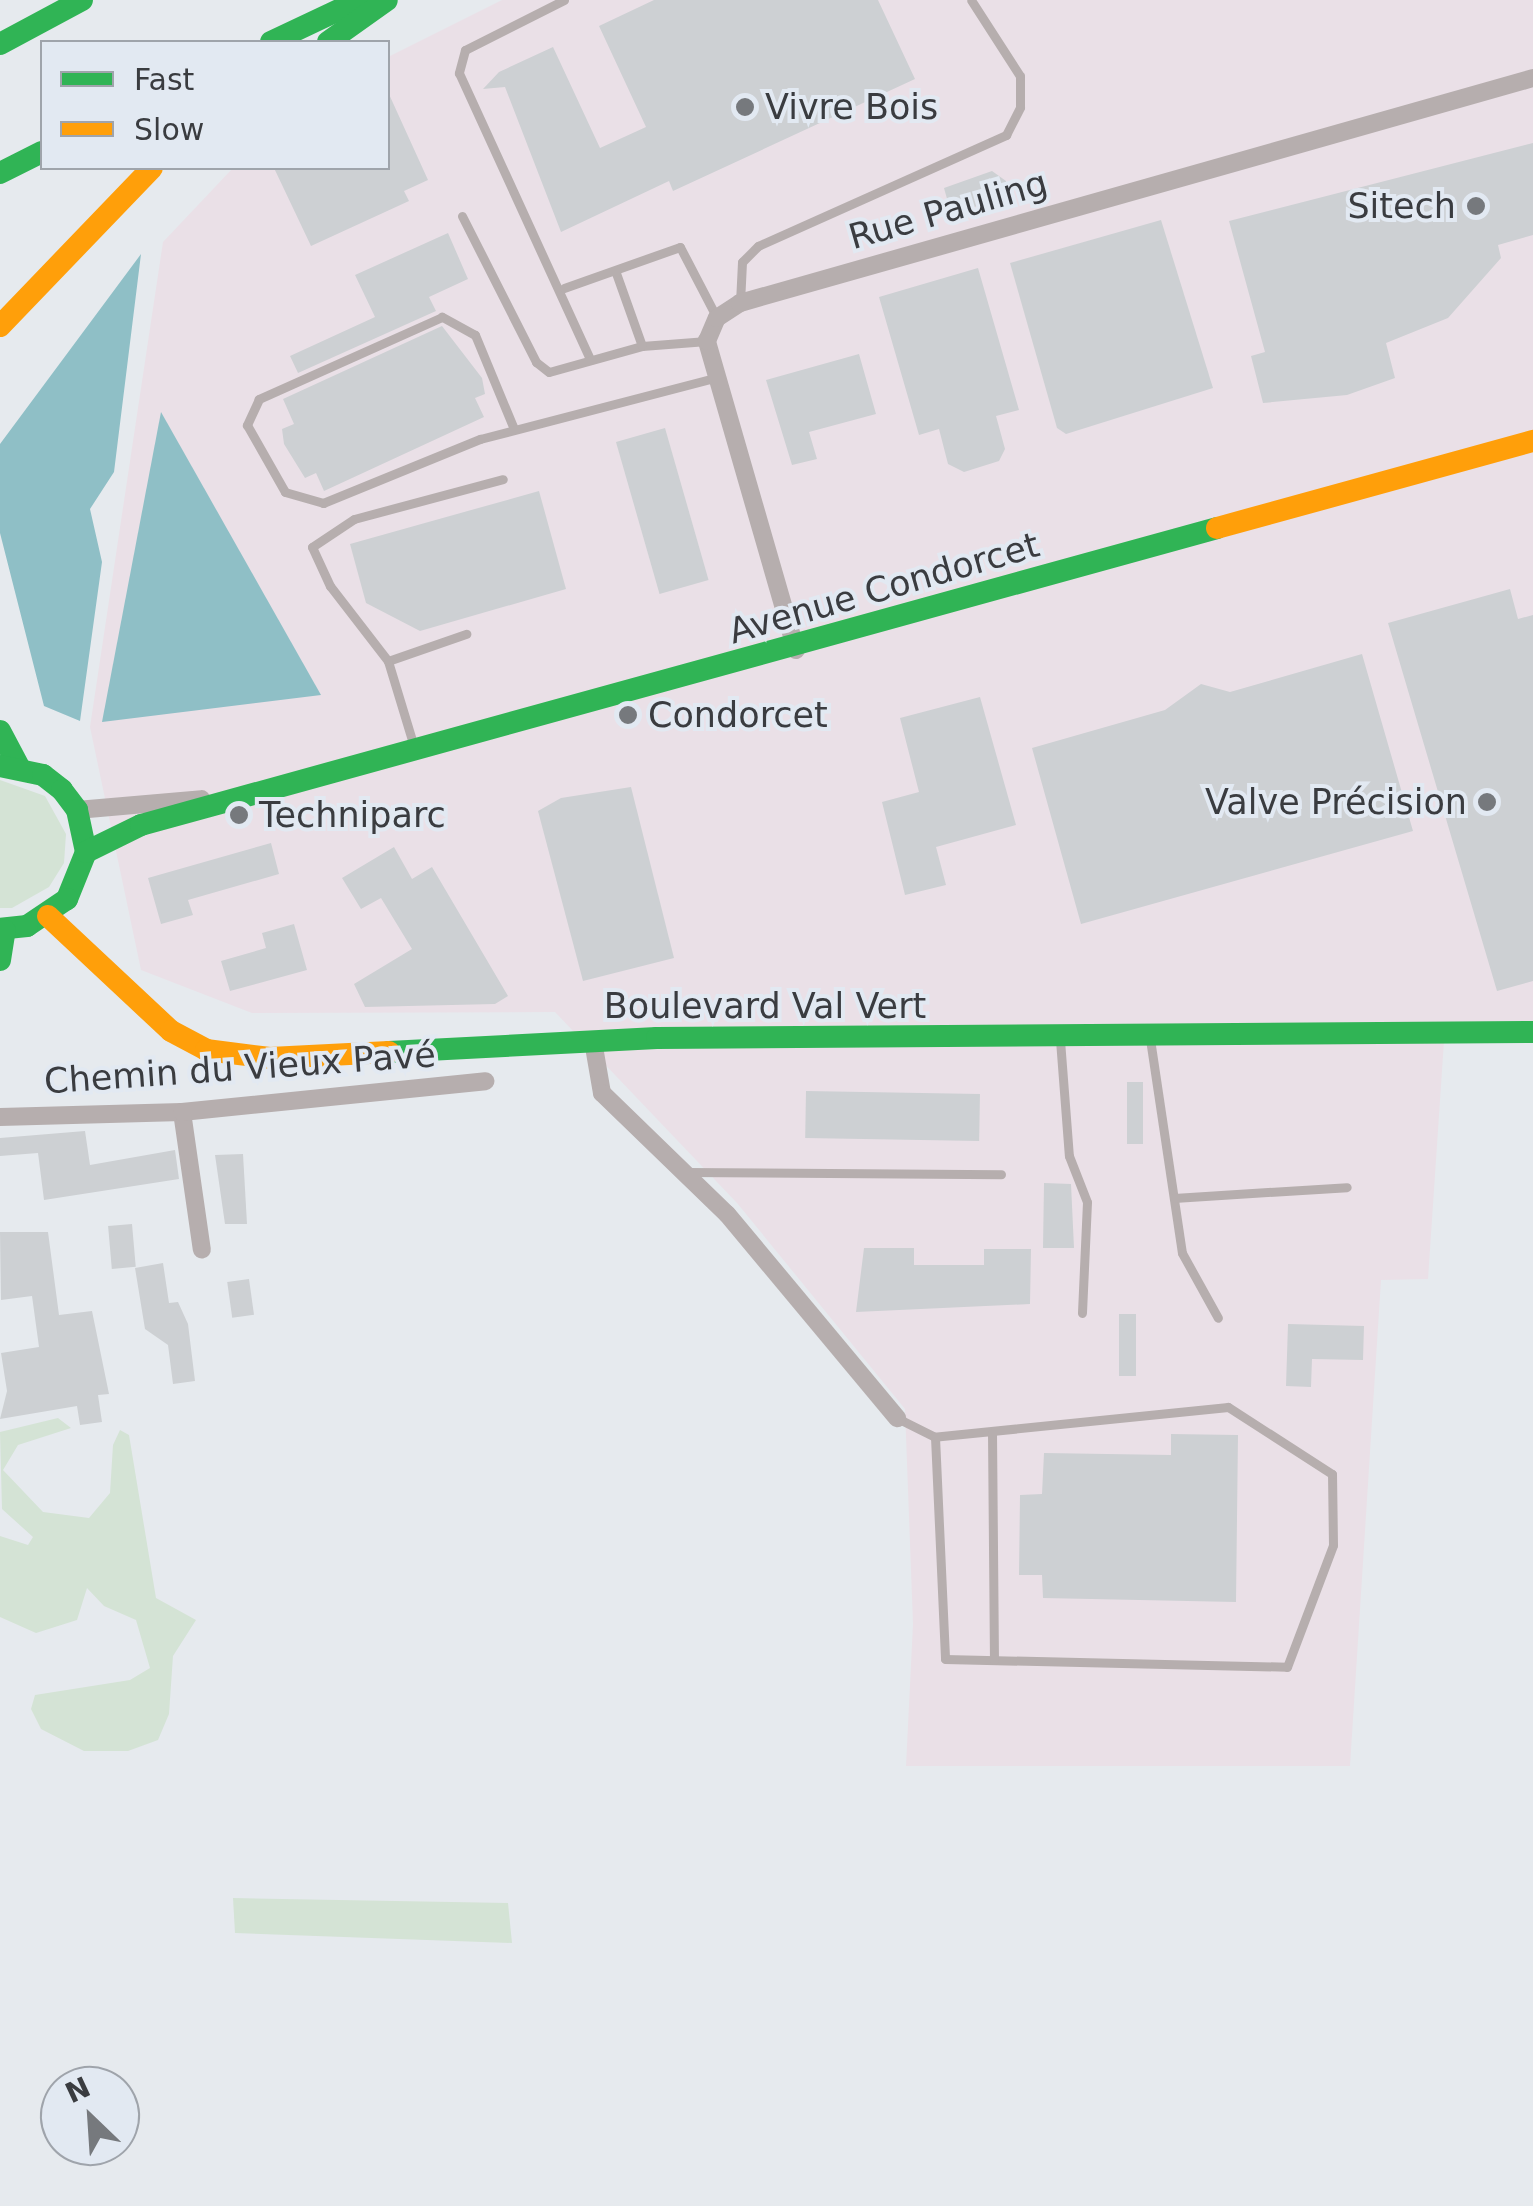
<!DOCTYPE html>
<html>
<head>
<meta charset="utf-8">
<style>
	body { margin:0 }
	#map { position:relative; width:1533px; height:2206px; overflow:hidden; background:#e6eaee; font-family:"DejaVu Sans",sans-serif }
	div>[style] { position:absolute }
	.industrial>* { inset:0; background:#eae0e7 }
	.green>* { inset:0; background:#d4e3d5 }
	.water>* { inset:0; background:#8fbfc6 }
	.building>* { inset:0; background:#cdd0d3; transform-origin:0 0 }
	.lane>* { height:9px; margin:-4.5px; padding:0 4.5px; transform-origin:4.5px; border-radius:4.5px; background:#b6aeae }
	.street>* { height:18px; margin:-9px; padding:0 9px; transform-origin:9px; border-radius:9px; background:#b6aeae }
	.fast>* { height:22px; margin:-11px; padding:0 11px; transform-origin:11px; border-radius:11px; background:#30b455 }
	.slow>* { height:22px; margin:-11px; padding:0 11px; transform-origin:11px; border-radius:11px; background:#ff9f0a }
	.dots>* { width:28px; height:28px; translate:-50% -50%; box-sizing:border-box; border:5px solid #e2e9f2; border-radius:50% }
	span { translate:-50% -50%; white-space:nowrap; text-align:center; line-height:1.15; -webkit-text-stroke:8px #e2e9f2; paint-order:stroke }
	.poi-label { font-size:35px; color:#3a3c40 }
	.left { translate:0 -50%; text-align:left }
	.right { translate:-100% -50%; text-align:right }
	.street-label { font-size:35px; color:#3a3c40 }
	.legend { position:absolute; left:40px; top:40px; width:350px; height:130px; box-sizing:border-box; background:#e2e9f2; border:2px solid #9fa4ab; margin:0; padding:12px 18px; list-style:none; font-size:30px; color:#3a3c40 }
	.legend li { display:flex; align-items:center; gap:20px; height:50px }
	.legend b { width:50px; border:2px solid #9fa4ab }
	.north { position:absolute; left:40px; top:2066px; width:100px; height:100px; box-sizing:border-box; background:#e2e9f2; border:2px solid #9fa4ab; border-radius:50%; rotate:335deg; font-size:28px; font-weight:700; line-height:40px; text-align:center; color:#3a3c40 }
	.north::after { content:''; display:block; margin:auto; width:35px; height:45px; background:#76797d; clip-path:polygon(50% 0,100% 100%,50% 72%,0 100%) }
</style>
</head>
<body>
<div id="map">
	<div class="industrial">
		<i style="clip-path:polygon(502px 0,1533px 0,1533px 1023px,1445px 1026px,1428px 1279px,1381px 1280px,1350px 1766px,906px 1766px,913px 1624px,905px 1409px,737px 1203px,555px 1012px,252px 1013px,141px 970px,90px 727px,163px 242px,233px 168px,388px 168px,388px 57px)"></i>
	</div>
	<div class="green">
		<i style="clip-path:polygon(0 780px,45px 796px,66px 834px,64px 863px,49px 887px,12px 908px,0 908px)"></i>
		<i style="clip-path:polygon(58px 1418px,71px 1428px,18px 1445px,3px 1470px,43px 1512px,89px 1518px,110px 1493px,113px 1445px,120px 1430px,129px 1435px,156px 1598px,196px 1620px,173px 1656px,169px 1714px,158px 1740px,128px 1751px,84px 1751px,41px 1729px,31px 1709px,35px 1695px,130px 1680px,150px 1668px,136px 1620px,104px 1606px,87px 1588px,77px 1620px,36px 1633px,0 1617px,0 1536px,28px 1545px,33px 1537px,2px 1509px,0 1432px)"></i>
		<i style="clip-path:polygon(233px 1898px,508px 1903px,512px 1943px,235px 1933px)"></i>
	</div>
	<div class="water">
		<i style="clip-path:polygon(141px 254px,114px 472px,90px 509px,102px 562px,80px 721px,44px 706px,0 533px,0 444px)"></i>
		<i style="clip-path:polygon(161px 412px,321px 695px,102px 722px)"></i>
	</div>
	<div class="building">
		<i style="clip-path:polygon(654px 0,878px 0,915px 79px,673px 191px,669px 181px,561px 232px,505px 87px,483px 89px,499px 72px,553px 47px,600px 148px,646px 127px,599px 26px)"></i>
		<i style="clip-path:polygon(388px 92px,428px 180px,404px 191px,409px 201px,311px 246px,274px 168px,388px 168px)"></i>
		<i style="clip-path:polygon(1533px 143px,1533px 235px,1498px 245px,1501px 258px,1448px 318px,1386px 343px,1395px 378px,1347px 395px,1263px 403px,1251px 356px,1265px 352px,1229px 221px)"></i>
		<i style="clip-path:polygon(992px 171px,1006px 181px,1005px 199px,951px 213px,944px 188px)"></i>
		<i style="clip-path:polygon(1161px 220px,1213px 388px,1066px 434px,1057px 428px,1010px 263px)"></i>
		<i style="clip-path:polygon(448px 233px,468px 279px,429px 297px,436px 311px,298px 373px,290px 356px,375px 317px,355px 275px)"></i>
		<i style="clip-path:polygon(978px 268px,1019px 410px,996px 416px,1005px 449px,999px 461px,964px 472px,948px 464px,939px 429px,919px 435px,879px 297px)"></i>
		<i style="clip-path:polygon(442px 326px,482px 378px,485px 394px,475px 398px,484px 417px,324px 491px,316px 473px,305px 478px,284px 444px,282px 429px,294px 424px,283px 399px)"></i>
		<i style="clip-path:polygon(859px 354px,876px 414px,809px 432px,817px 459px,792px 465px,766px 380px)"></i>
		<i style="left:665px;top:428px;width:158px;height:51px;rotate:74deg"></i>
		<i style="clip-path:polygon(539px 491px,566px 589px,420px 631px,366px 603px,350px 544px)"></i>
		<i style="clip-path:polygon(1510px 589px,1518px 619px,1533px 615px,1533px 981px,1497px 991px,1388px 623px)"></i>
		<i style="clip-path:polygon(1362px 654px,1413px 831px,1081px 924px,1032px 748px,1165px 710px,1201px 684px,1230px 692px)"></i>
		<i style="clip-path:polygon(980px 697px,1016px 825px,936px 847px,946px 885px,905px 895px,882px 802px,919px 792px,900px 718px)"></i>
		<i style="clip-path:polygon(631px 787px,674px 958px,583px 981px,538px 811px,561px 798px)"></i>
		<i style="clip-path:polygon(271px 843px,279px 874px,188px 900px,193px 915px,161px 924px,148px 878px)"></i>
		<i style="clip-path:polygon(394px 847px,412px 879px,432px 867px,508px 996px,495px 1004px,365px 1007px,354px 984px,412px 949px,381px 898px,361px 909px,342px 878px)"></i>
		<i style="clip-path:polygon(294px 924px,307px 970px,230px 991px,221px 961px,266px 948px,262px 933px)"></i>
		<i style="left:1127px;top:1082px;width:16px;height:62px"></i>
		<i style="left:806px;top:1091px;width:174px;height:47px;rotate:1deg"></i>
		<i style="clip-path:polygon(85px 1131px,90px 1165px,175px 1150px,179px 1179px,44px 1200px,38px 1153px,0 1156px,0 1138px)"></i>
		<i style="clip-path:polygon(243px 1154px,247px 1224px,225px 1224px,215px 1155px)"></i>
		<i style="clip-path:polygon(1044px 1183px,1071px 1184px,1074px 1248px,1043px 1248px)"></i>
		<i style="left:132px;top:1224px;width:43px;height:24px;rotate:85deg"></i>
		<i style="clip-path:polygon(0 1232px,48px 1232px,59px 1315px,92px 1311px,109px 1394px,98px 1395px,102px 1422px,80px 1425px,77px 1406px,0 1419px,7px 1391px,1px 1353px,39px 1347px,32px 1296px,1px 1300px)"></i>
		<i style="clip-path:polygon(864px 1248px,914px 1248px,914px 1265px,984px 1265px,984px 1249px,1031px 1249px,1030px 1304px,856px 1312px)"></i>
		<i style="clip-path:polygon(163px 1263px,169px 1303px,178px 1302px,188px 1324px,195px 1381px,173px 1384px,168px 1345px,145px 1329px,135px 1268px)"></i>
		<i style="left:249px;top:1279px;width:36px;height:22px;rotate:82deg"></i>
		<i style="left:1119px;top:1314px;width:17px;height:62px"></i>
		<i style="clip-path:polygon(1288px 1324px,1364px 1326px,1363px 1360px,1312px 1359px,1311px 1387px,1286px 1386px)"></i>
		<i style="clip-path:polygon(1171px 1434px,1238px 1435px,1236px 1602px,1043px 1598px,1042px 1575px,1019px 1575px,1020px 1495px,1042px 1494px,1044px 1453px,1171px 1455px)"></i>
	</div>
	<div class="lane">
		<i style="left:564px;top:0;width:111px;rotate:153.2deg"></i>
		<i style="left:465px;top:50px;width:24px;rotate:105deg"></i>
		<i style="left:459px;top:73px;width:315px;rotate:65.4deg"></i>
		<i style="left:462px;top:216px;width:164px;rotate:63.1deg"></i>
		<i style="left:536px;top:362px;width:16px;rotate:38deg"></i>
		<i style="left:549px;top:372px;width:97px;rotate:-15.6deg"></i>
		<i style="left:642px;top:346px;width:65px;rotate:-4.4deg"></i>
		<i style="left:616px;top:273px;width:77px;rotate:70.4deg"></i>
		<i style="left:564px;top:288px;width:123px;rotate:-19.5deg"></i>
		<i style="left:680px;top:247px;width:80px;rotate:62.5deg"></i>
		<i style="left:740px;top:303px;width:41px;rotate:-87.2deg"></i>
		<i style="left:742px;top:262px;width:23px;rotate:-45deg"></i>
		<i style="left:758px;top:246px;width:272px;rotate:-24.1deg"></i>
		<i style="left:1006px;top:135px;width:31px;rotate:-63deg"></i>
		<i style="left:1020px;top:107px;width:31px;rotate:-90deg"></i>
		<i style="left:1020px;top:76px;width:90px;rotate:-122.8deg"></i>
		<i style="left:514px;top:429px;width:102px;rotate:-112.5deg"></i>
		<i style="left:475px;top:335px;width:38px;rotate:-151deg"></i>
		<i style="left:442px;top:317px;width:201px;rotate:155.9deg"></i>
		<i style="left:259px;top:399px;width:29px;rotate:115deg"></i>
		<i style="left:247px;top:425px;width:77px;rotate:60.4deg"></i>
		<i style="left:285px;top:492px;width:40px;rotate:16deg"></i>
		<i style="left:323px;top:503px;width:170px;rotate:-22.2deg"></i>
		<i style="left:480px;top:439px;width:246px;rotate:-14.6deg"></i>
		<i style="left:388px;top:661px;width:83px;rotate:-19.1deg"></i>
		<i style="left:415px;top:750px;width:93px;rotate:-106.9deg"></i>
		<i style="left:388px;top:661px;width:95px;rotate:-127.7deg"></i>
		<i style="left:330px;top:586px;width:43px;rotate:-114.8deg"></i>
		<i style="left:312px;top:547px;width:50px;rotate:-33.7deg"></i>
		<i style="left:354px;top:519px;width:154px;rotate:-15deg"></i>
		<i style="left:1150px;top:1039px;width:216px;rotate:81.5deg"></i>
		<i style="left:1182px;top:1253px;width:74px;rotate:61deg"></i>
		<i style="left:1060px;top:1040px;width:116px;rotate:85.6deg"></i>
		<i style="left:1069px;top:1156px;width:49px;rotate:68.6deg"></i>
		<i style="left:1087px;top:1202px;width:111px;rotate:92.6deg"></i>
		<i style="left:687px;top:1172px;width:314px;rotate:0.4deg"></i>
		<i style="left:1174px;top:1198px;width:173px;rotate:-3.6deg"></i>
		<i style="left:897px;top:1418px;width:42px;rotate:26.6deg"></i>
		<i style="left:935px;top:1437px;width:222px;rotate:87.4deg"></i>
		<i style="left:945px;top:1659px;width:342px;rotate:1.3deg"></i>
		<i style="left:1287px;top:1667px;width:130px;rotate:-69.3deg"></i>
		<i style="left:1333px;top:1545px;width:71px;rotate:-90.8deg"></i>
		<i style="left:1332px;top:1474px;width:124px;rotate:-147.2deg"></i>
		<i style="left:1228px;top:1407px;width:295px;rotate:174.2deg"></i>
		<i style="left:992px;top:1433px;width:227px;rotate:89.5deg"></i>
	</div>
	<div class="street">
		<i style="left:796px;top:650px;width:322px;rotate:-106.1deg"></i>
		<i style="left:707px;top:341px;width:25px;rotate:-67deg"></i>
		<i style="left:717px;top:318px;width:27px;rotate:-33deg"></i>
		<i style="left:740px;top:303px;width:824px;rotate:-15.84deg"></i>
		<i style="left:77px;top:810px;width:125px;rotate:-5deg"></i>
		<i style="left:593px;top:1041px;width:53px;rotate:80.2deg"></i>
		<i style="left:602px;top:1093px;width:174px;rotate:44.1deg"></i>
		<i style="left:727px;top:1214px;width:266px;rotate:50.2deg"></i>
		<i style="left:182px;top:1112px;width:139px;rotate:81.8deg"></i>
		<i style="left:0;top:1117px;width:182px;rotate:-1.6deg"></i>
		<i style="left:182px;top:1112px;width:305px;rotate:-5.8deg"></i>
	</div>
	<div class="fast">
		<i style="left:271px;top:42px;width:98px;rotate:-25.3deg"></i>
		<i style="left:328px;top:42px;width:72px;rotate:-35.4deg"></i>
		<i style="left:0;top:44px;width:93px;rotate:-28.2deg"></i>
		<i style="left:0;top:173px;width:47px;rotate:-26.6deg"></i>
		<i style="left:0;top:731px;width:40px;rotate:62deg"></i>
		<i style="left:0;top:766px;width:44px;rotate:11.8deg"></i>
		<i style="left:43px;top:775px;width:24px;rotate:38deg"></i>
		<i style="left:62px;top:790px;width:25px;rotate:53deg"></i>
		<i style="left:77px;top:810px;width:43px;rotate:77.9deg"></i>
		<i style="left:86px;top:852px;width:51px;rotate:112deg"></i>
		<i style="left:67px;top:899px;width:48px;rotate:146deg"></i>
		<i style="left:27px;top:926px;width:27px;rotate:174deg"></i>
		<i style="left:86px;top:852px;width:61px;rotate:-26.1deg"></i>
		<i style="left:141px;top:825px;width:1116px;rotate:-15.43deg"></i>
		<i style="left:0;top:960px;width:30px;rotate:-81deg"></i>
		<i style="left:389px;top:1052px;width:268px;rotate:-3deg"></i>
		<i style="left:657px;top:1038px;width:876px;rotate:-0.39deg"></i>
	</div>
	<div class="slow">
		<i style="left:0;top:326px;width:219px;rotate:-46.1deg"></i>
		<i style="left:1217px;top:528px;width:328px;rotate:-15.4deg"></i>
		<i style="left:48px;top:916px;width:168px;rotate:43.1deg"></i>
		<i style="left:171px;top:1031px;width:40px;rotate:28deg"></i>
		<i style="left:206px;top:1050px;width:64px;rotate:7.1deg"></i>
		<i style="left:270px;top:1058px;width:119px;rotate:-2.9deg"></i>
	</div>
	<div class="dots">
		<i style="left:745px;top:107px;background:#76797d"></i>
		<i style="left:1476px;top:206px;background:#76797d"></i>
		<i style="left:628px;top:715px;background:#76797d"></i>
		<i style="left:1487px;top:802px;background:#76797d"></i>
		<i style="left:239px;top:815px;background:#76797d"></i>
	</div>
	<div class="poi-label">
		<span class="left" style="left:765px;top:107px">Vivre Bois</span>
		<span class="right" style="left:1456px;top:206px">Sitech</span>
		<span class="left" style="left:648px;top:715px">Condorcet</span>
		<span class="right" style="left:1467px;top:802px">Valve Précision</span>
		<span class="left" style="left:259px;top:815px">Techniparc</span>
	</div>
	<div class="street-label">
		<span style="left:948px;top:210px;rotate:-16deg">Rue Pauling</span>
		<span style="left:884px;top:588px;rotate:-16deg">Avenue Condorcet</span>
		<span style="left:765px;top:1006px">Boulevard Val Vert</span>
		<span style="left:240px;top:1068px;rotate:-4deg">Chemin du Vieux Pavé</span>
	</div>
	<ul class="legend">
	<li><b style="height:12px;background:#30b455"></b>Fast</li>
	<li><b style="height:12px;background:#ff9f0a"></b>Slow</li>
	</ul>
	<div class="north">N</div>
</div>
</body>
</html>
